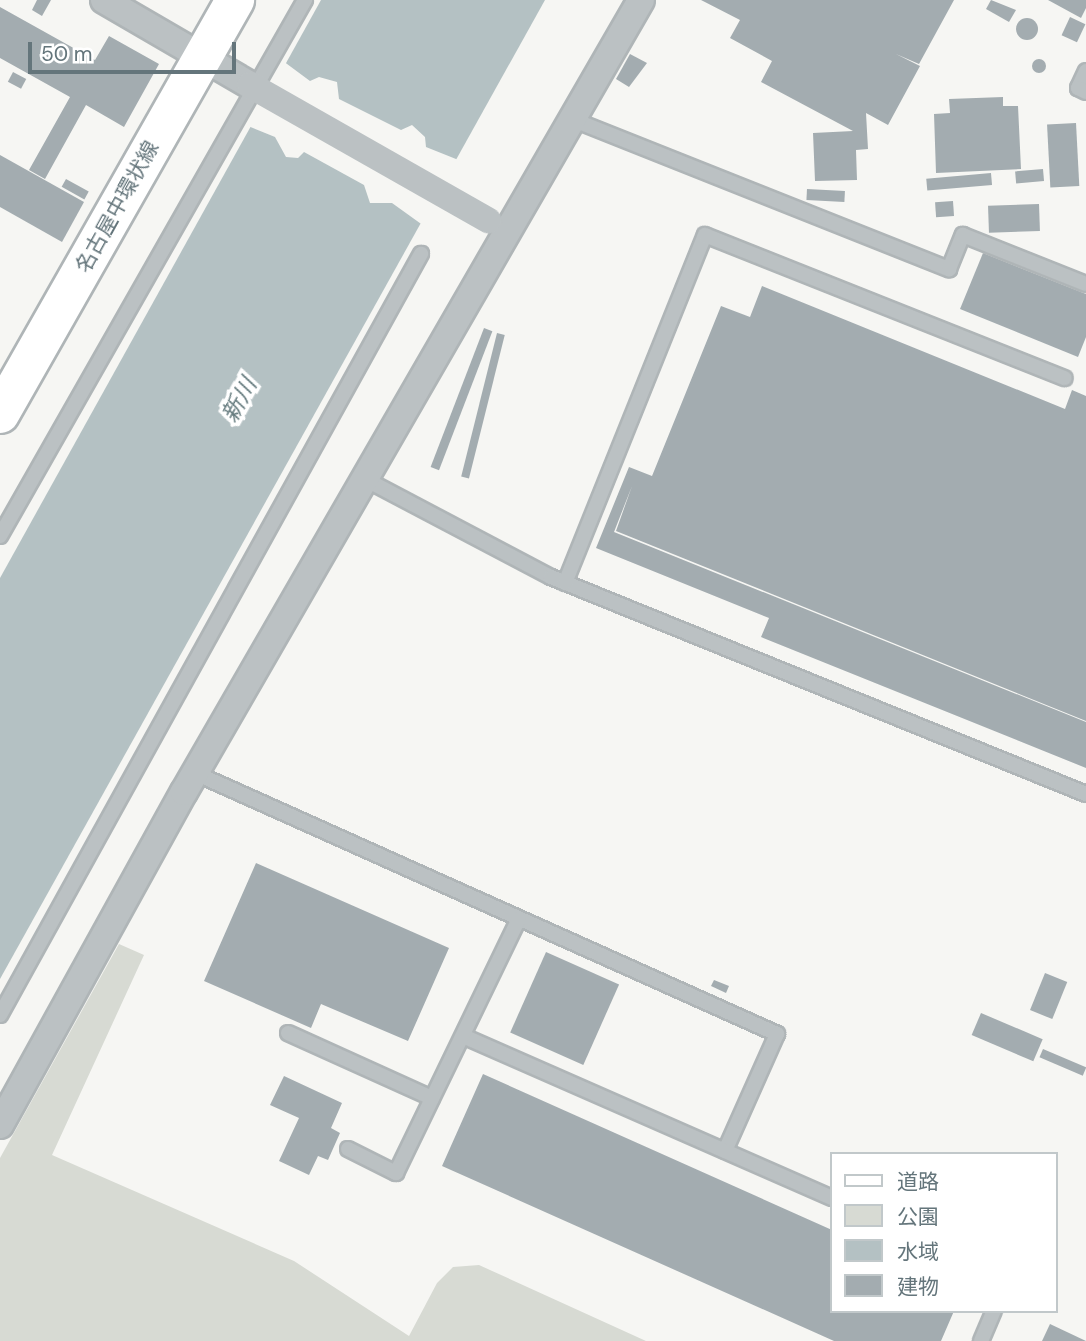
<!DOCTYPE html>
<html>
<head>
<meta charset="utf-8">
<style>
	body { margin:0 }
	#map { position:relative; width:1086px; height:1341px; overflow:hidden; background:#f6f6f3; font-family:"DM Sans","Noto Sans JP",sans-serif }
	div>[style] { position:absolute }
	.green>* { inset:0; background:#d7dad3 }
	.water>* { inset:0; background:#b4c1c3 }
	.pier>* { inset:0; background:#f6f6f3 }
	.building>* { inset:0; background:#a3acb0; transform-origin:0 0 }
	.round { border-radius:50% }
	.roads { filter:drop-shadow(2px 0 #afb5b7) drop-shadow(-2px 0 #afb5b7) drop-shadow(0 2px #afb5b7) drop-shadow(0 -2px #afb5b7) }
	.lane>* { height:14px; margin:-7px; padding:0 7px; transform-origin:7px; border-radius:7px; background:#bbc1c3 }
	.street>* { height:26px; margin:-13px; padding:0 13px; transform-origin:13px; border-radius:13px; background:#bbc1c3 }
	.primary>* { height:38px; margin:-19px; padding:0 19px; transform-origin:19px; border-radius:19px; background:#fff }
	.street-bridge>* { height:26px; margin:-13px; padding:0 13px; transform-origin:13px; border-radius:13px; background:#bbc1c3 }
	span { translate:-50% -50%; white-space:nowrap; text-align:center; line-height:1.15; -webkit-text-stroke:7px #fff; paint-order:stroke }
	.street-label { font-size:21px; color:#64757b }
	.water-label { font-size:23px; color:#647a7d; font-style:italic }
	.legend { position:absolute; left:830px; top:1152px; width:228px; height:161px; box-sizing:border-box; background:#fff; border:2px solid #c1c8ca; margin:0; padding:9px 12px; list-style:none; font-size:21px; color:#64757b }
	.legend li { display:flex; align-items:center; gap:14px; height:35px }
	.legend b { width:35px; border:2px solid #c1c8ca }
	.scale { position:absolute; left:28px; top:42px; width:208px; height:32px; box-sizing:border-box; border:4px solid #64757b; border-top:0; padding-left:9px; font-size:21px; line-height:24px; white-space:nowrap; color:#64757b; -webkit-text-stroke:5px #fff; paint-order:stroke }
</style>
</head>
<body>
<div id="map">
	<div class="green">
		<i style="clip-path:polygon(119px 944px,144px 955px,52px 1155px,294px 1261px,409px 1336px,437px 1283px,453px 1267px,479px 1265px,646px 1341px,0 1341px,0 1158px)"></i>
	</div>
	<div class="water">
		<i style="clip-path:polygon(321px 0,545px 0,0 979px,0 578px)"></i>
	</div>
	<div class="pier">
		<i style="clip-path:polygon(283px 61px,310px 81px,319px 77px,337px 82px,339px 99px,401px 130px,412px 125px,425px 137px,426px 147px,461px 161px,424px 226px,392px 203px,370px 203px,364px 185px,304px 152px,298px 158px,286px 157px,275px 137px,248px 126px)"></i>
	</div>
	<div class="building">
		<i style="clip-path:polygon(37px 0,51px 0,42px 16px,32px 10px)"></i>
		<i style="clip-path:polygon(701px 0,954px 0,919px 64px,896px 54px,920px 66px,888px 125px,866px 113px,868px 149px,856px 150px,857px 180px,815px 181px,813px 133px,853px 131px,761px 82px,772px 61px,730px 38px,740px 20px)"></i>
		<i style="clip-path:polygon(991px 0,1016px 10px,1009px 22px,986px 9px)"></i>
		<i style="clip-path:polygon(1048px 0,1086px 0,1086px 8px,1081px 18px)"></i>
		<i style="clip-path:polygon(0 7px,95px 60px,109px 36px,159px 64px,124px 127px,86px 105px,45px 179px,29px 170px,70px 97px,0 58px)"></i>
		<i style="left:1070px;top:17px;width:17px;height:20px;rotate:25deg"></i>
		<i class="round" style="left:1016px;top:18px;width:22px;height:22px"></i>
		<i style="clip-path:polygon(630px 54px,647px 63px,629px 87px,616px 79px)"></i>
		<i class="round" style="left:1032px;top:59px;width:14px;height:14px"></i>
		<i style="left:13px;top:72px;width:15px;height:11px;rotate:28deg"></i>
		<i style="clip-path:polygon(1003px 97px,1003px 106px,1018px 106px,1021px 169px,936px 173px,934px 114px,950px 113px,949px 99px)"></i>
		<i style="left:1076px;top:123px;width:63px;height:29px;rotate:87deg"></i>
		<i style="clip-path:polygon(0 155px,84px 202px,62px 242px,0 207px)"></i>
		<i style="left:1043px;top:169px;width:12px;height:28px;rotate:85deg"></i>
		<i style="left:991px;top:173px;width:12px;height:65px;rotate:85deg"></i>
		<i style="left:66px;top:179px;width:26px;height:9px;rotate:29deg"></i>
		<i style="left:807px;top:189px;width:38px;height:11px;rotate:3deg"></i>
		<i style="left:953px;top:201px;width:15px;height:18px;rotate:86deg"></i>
		<i style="left:1039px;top:204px;width:27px;height:51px;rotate:88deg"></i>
		<i style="clip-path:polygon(983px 253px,1086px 294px,1086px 337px,1078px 357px,960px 309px)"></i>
		<i style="clip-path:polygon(762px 286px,1065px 409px,1072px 390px,1086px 396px,1086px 721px,616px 531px,632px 486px,614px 532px,1086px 722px,1086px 768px,761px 637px,769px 618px,596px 548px,629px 467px,652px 476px,721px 306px,750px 317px)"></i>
		<i style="left:484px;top:328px;width:9px;height:149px;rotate:21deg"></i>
		<i style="left:497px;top:333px;width:8px;height:148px;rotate:14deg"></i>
		<i style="clip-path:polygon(256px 863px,449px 948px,408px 1041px,321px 1004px,311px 1028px,204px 981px)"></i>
		<i style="left:546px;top:952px;width:80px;height:88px;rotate:24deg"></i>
		<i style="left:1045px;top:973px;width:24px;height:40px;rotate:22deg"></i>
		<i style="clip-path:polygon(714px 980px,729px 986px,726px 993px,711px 986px)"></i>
		<i style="left:981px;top:1013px;width:67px;height:24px;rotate:23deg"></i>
		<i style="left:1043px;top:1049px;width:47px;height:9px;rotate:23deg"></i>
		<i style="clip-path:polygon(483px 1074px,832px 1230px,832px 1311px,954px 1311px,941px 1341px,834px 1341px,442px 1166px)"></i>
		<i style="clip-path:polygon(284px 1076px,342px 1103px,331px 1128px,340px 1133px,328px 1160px,318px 1156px,309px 1175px,279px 1161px,299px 1118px,270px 1105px)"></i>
		<i style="clip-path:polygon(1050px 1324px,1086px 1341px,1042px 1341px)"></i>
	</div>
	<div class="roads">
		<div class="lane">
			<i style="left:1086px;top:71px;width:19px;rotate:115deg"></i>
			<i style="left:1078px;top:88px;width:9px;rotate:27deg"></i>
			<i style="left:574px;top:120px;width:404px;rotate:21.7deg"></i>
			<i style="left:949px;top:269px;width:37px;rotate:-68deg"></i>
			<i style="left:963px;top:235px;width:132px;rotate:21.7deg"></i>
			<i style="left:363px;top:478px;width:212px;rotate:27.8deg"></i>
			<i style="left:551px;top:577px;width:577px;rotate:22.08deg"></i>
			<i style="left:0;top:536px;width:617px;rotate:-60.36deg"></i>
			<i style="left:565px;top:583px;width:375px;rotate:-68.1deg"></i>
			<i style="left:705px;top:235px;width:387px;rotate:21.7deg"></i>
			<i style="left:195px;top:773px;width:638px;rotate:24.15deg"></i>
			<i style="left:777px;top:1034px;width:128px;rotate:114deg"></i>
			<i style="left:0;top:1015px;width:870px;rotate:-61.05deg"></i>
			<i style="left:288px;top:1033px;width:158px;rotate:24.3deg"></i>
			<i style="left:463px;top:1036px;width:403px;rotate:23.7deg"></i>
			<i style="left:348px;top:1149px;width:54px;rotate:26.6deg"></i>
			<i style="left:396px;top:1173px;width:282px;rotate:-64.2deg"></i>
			<i style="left:981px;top:1341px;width:33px;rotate:-67deg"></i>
		</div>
		<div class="street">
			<i style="left:104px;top:0;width:169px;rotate:30.2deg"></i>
			<i style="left:0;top:1125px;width:380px;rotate:-61.1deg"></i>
			<i style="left:184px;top:792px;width:914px;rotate:-60.01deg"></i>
		</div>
		<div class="primary">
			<i style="left:0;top:414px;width:476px;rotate:-60.4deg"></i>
		</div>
	</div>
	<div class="street-bridge">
		<i style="left:250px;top:85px;width:274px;rotate:29.6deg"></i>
	</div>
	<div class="street-label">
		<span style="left:117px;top:207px;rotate:-61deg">名古屋中環状線</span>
	</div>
	<div class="water-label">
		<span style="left:239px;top:400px;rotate:-61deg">新川</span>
	</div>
	<ul class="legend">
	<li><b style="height:9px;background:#fff"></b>道路</li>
	<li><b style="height:19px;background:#d7dad3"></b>公園</li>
	<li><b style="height:19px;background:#b4c1c3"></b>水域</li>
	<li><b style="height:19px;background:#a3acb0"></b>建物</li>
	</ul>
	<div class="scale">50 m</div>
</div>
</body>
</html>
